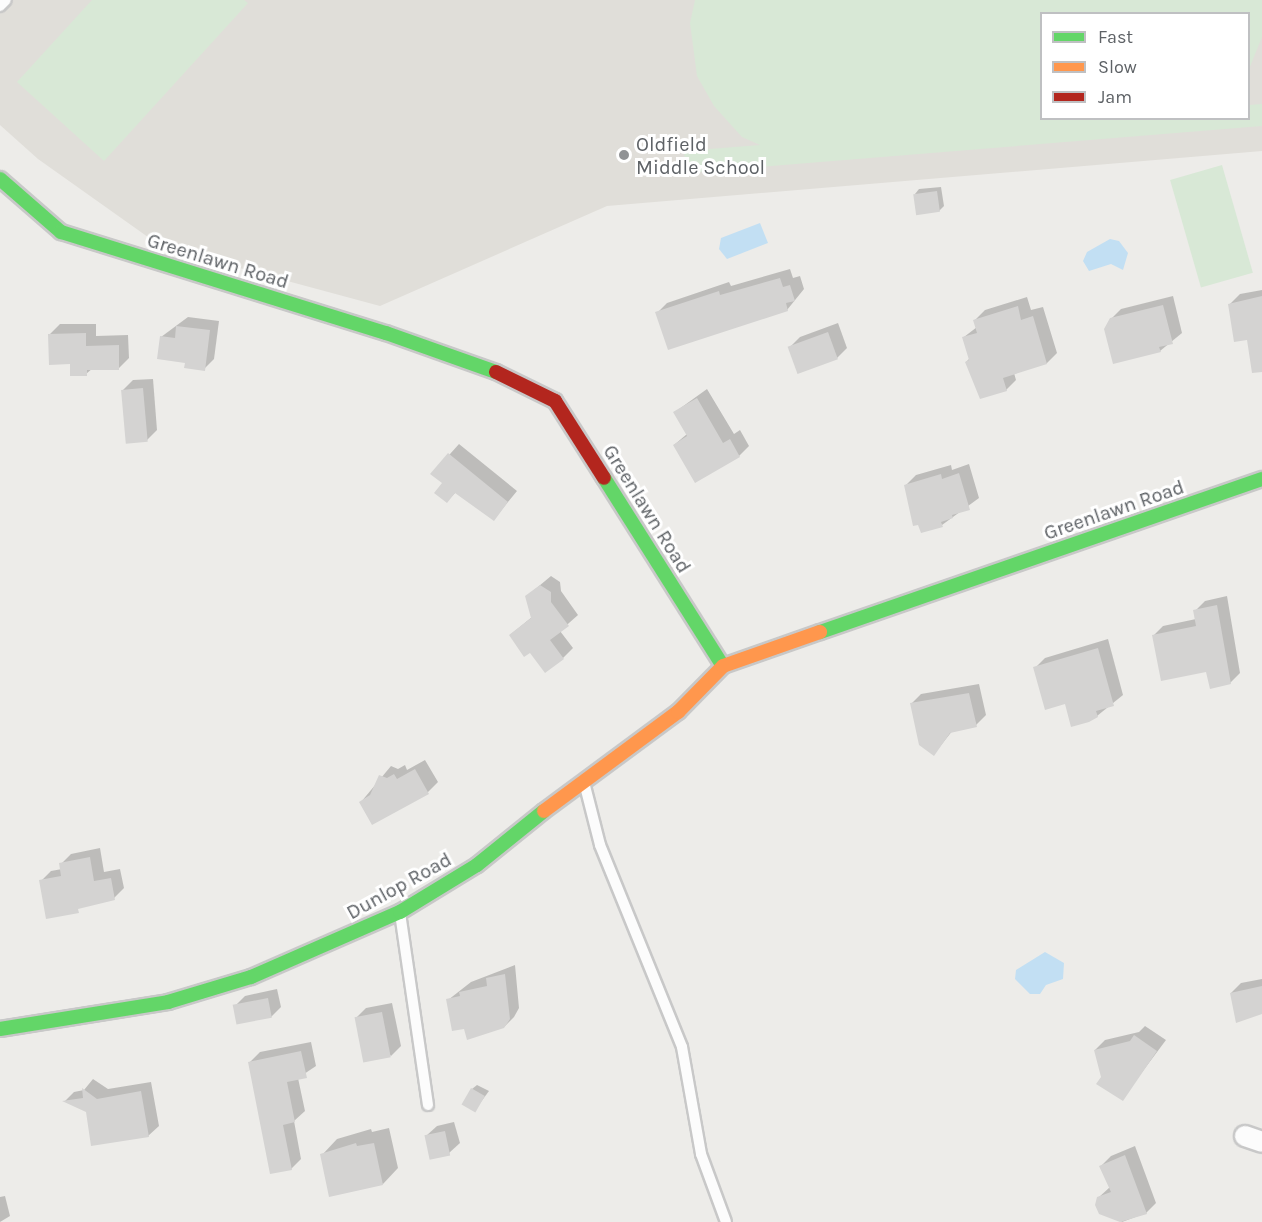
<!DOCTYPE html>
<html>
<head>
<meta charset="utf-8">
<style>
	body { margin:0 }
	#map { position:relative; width:1262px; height:1222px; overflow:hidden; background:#edece9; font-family:Karla,sans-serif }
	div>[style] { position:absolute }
	.education>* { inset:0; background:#e0ded9 }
	.green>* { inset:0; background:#d8e8d6; transform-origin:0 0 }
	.water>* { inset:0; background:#c2dff3 }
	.shadow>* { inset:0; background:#0003 }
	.building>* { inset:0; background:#d4d3d2; transform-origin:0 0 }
	.roads { filter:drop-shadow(2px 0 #c8c8c8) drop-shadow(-2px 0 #c8c8c8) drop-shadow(0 2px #c8c8c8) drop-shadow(0 -2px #c8c8c8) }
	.lane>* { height:10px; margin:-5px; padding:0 5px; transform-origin:5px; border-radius:5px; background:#fcfcfc }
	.street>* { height:20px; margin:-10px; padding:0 10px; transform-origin:10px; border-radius:10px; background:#fcfcfc }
	.fast>* { height:14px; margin:-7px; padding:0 7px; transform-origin:7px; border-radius:7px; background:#63d668 }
	.slow>* { height:14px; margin:-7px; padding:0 7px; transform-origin:7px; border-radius:7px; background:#ff974d }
	.jam>* { height:14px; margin:-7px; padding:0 7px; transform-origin:7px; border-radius:7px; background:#b3261e }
	.dots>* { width:16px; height:16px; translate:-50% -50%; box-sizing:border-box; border:3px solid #fff; border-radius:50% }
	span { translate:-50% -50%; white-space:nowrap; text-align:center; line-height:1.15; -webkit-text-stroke:6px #fff; paint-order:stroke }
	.poi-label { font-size:20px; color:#5e6266 }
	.left { translate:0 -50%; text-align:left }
	.street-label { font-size:20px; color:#5e6266 }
	.legend { position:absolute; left:1040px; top:12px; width:210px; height:108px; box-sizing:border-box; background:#fff; border:2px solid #bfc0c2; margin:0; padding:8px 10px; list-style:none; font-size:18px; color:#5e6266 }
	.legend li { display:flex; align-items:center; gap:12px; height:30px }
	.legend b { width:30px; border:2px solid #bfc0c2 }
</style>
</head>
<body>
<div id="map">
	<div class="education">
		<i style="clip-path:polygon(evenodd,0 0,1262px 0,1262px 151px,607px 206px,380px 306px,162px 247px,38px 159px,0 125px,0 0,1042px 14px,1248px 14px,1248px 118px,1042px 118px,1042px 14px)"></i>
	</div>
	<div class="green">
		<i style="clip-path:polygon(92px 0,244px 0,248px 3px,104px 161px,17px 82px)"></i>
		<i style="clip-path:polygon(695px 0,1262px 0,1262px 37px,1249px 69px,1248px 14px,1042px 14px,1042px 118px,1248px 118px,1249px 105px,1262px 104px,1262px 126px,686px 173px,684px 151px,760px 145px,742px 137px,714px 106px,697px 76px,690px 23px)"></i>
		<i style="left:1222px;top:165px;width:112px;height:54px;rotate:74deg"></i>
	</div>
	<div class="water">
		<i style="clip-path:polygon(760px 223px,768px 243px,727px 259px,719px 249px,721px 238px)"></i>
		<i style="clip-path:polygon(1110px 239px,1119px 241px,1128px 253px,1123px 270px,1111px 264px,1089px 271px,1083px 261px,1087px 252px)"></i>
		<i style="clip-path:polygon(1045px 952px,1064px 963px,1063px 979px,1046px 985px,1040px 994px,1030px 994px,1015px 979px,1016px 970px)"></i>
	</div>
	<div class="shadow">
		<i style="clip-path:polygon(941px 187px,944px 206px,939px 211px,915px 194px,919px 189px)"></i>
		<i style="clip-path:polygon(790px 269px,793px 278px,800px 276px,804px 289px,787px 310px,657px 313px,667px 303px,729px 282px,731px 286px)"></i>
		<i style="clip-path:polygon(1262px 290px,1262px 343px,1248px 339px,1230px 304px,1240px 294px)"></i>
		<i style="clip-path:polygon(1173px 296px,1182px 333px,1160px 351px,1111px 319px,1121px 309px)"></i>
		<i style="clip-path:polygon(1027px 297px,1031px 310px,1043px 307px,1057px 353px,1047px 363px,1014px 373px,1016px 380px,1006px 390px,966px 362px,970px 358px,964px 337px,977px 327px,975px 320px,985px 310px)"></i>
		<i style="clip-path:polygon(188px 317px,219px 321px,214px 359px,204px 369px,161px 337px)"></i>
		<i style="clip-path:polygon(838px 323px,847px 348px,837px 358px,790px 347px,800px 337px)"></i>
		<i style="clip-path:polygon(60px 324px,96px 324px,96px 336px,128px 335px,129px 358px,119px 368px,93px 368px,86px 374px,71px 363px,50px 334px)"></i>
		<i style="clip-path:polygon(153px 379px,157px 430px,147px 440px,123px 390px,133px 380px)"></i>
		<i style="clip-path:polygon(707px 389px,734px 434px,740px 430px,749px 446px,739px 456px,674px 445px,687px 434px,675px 412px)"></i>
		<i style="clip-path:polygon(459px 444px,517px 491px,494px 519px,456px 492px,447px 501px,444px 483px,432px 474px)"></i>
		<i style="clip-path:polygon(969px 464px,979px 498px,942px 525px,906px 485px,916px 475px,951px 465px,952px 470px)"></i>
		<i style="clip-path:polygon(551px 576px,560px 582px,561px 591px,578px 615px,560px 631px,573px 648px,563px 658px,530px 651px,510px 635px,532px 617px,527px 596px)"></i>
		<i style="clip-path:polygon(1227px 596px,1240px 673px,1230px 683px,1153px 636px,1163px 626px,1196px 619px,1195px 611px,1205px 601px)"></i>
		<i style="clip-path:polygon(1108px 639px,1123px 695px,1097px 716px,1066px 703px,1035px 668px,1045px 658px)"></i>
		<i style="clip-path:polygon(979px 684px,986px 715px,976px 725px,953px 730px,934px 754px,911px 704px,921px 694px)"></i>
		<i style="clip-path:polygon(425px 760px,438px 782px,428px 792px,361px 802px,391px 766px,398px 769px,405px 765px,407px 770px)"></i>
		<i style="clip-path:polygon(100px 848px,104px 872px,120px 869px,124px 888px,114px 898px,41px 881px,51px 871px,62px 869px,61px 864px,71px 854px)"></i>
		<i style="clip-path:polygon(515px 965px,519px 1008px,514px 1017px,504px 1027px,468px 1038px,466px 1027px,448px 1000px,471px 982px)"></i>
		<i style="clip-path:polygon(1262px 979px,1262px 1014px,1231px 993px,1241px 983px)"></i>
		<i style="clip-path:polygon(277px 989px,281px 1007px,271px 1017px,235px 1006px,245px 996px)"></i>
		<i style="clip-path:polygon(392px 1003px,401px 1046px,391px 1056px,356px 1018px,366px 1008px)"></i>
		<i style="clip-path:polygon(1145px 1026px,1166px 1040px,1122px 1099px,1102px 1077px,1095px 1050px,1105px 1040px,1139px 1032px)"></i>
		<i style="clip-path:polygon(311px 1042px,316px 1066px,298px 1078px,305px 1111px,294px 1121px,301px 1159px,291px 1169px,250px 1062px,260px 1052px)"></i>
		<i style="clip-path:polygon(93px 1079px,108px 1089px,151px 1082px,159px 1126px,148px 1136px,65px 1101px,74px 1092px,84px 1090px)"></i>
		<i style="clip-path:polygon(477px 1085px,489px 1091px,475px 1110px,472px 1089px)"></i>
		<i style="clip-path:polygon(454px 1122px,460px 1143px,449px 1153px,426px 1136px,437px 1126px)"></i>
		<i style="clip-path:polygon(389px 1128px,398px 1168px,383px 1184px,322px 1155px,337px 1139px,371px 1129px,372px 1132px)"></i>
		<i style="clip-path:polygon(1135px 1146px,1156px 1203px,1146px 1213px,1122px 1222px,1098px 1198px,1110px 1187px,1101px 1166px,1111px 1156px)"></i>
		<i style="clip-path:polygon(5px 1196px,10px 1216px,0 1222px,0 1197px)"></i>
	</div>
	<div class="building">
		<i style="left:937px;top:191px;width:21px;height:24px;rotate:82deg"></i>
		<i style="clip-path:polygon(780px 278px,783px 287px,790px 285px,795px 301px,786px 303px,788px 311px,668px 350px,655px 312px,719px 291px,720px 295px)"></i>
		<i style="clip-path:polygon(1262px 296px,1262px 372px,1252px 373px,1247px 340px,1234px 342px,1228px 304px)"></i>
		<i style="clip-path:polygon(1163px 305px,1173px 344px,1159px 347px,1161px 352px,1113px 364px,1104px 329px,1110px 318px)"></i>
		<i style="clip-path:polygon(1018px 306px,1021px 320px,1033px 316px,1047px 364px,1003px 378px,1007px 391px,980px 399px,965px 362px,969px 360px,962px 337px,977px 333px,973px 320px)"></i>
		<i style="clip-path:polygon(176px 326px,210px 330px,205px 371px,184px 368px,185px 363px,157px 359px,160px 336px,175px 338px)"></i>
		<i style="left:828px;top:332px;width:29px;height:43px;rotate:70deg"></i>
		<i style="clip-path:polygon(86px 333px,86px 346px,119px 345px,119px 370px,87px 370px,87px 376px,70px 376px,70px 364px,49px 365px,48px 334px)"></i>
		<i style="left:143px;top:388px;width:54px;height:22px;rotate:85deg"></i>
		<i style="clip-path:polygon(697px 398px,723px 443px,730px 439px,740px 457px,695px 483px,673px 445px,687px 436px,673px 412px)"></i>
		<i style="clip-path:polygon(448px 453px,508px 502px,494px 521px,455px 493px,447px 503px,434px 493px,442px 483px,430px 474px)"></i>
		<i style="clip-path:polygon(959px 473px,970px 510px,952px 515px,953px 518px,941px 522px,943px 527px,921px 533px,918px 525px,913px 526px,904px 485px,941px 474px,942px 479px)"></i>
		<i style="clip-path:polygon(540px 585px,551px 592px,551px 602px,569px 626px,550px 640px,564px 659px,545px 673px,530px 653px,524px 657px,509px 635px,531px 618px,525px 596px)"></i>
		<i style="clip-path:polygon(1217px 605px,1231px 684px,1210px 689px,1206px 672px,1161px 681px,1152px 635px,1196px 626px,1193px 610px)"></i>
		<i style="clip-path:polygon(1098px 648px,1114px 706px,1096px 711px,1098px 717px,1089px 722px,1071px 727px,1065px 704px,1045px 710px,1033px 667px)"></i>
		<i style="clip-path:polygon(969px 693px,977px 727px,950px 733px,934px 756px,919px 745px,910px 703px)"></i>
		<i style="clip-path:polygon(415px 769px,429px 794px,372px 825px,359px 802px,370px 795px,379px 775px,387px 778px,394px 774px,397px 779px)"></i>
		<i style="clip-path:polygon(90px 857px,94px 881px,111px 878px,115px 900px,78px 909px,79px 913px,46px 919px,39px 880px,61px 876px,59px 863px)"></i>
		<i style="clip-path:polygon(505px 974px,510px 1019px,504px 1028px,467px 1040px,464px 1029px,452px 1031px,446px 999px,460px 996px,459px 992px,487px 986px,486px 978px)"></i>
		<i style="clip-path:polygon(1262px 986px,1262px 1014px,1236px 1023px,1230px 993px)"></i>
		<i style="left:268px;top:998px;width:20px;height:36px;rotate:79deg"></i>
		<i style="left:382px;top:1012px;width:46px;height:28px;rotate:79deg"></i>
		<i style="clip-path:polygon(1134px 1035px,1157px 1051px,1123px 1101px,1096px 1084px,1101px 1077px,1094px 1050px,1130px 1041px)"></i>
		<i style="clip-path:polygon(301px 1051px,307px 1078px,287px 1082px,295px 1122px,283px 1125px,292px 1170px,270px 1174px,248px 1062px)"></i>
		<i style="clip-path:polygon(82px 1088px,97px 1099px,141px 1091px,149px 1137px,91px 1146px,86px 1112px,62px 1101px,83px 1098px)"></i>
		<i style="left:471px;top:1088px;width:16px;height:19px;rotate:30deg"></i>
		<i style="left:445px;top:1131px;width:25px;height:21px;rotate:78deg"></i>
		<i style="clip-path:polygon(356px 1143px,357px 1146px,374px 1143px,383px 1185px,329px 1197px,320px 1154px)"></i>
		<i style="clip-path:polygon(1125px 1155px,1147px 1214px,1120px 1222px,1099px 1214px,1095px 1205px,1097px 1197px,1111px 1192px,1099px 1166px)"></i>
	</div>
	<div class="roads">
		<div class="lane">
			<i style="left:0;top:6px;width:8px;rotate:-45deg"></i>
			<i style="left:584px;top:782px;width:65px;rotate:75.7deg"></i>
			<i style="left:600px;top:845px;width:218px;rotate:67.9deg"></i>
			<i style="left:682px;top:1047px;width:109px;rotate:79.9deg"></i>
			<i style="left:701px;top:1154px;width:72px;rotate:69.8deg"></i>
			<i style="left:400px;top:913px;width:194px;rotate:81.7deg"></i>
		</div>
		<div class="street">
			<i style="left:1245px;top:1136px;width:18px;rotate:19deg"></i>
		</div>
		<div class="fast">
			<i style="left:0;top:179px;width:81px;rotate:41deg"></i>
			<i style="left:61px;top:232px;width:340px;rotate:17.3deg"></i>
			<i style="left:386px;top:333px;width:117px;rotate:19.5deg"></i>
			<i style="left:604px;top:478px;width:222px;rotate:57.7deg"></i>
			<i style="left:820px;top:632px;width:468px;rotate:-19.1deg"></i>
			<i style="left:0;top:1029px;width:170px;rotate:-9.1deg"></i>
			<i style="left:168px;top:1002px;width:87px;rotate:-16.8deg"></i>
			<i style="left:251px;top:977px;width:163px;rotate:-23.6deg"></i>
			<i style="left:400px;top:912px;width:90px;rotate:-31.4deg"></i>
			<i style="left:477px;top:865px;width:86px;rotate:-38.9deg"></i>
		</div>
		<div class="slow">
			<i style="left:544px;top:811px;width:167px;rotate:-36.5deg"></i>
			<i style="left:678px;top:712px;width:64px;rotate:-45.6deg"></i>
			<i style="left:723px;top:666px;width:103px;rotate:-19.3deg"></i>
		</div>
		<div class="jam">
			<i style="left:496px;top:372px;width:66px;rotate:26.2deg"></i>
			<i style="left:555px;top:401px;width:91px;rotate:57.5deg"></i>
		</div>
	</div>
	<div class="dots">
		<i style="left:624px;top:155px;background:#909294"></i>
	</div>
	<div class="poi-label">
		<span class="left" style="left:636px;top:156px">Oldfield<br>Middle School</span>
	</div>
	<div class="street-label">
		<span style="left:218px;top:261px;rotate:17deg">Greenlawn Road</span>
		<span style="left:647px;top:509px;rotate:58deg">Greenlawn Road</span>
		<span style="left:1114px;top:510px;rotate:-19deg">Greenlawn Road</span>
		<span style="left:399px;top:886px;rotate:-29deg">Dunlop Road</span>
	</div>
	<ul class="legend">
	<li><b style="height:8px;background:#63d668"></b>Fast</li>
	<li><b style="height:8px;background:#ff974d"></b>Slow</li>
	<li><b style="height:8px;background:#b3261e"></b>Jam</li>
	</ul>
</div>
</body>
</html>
